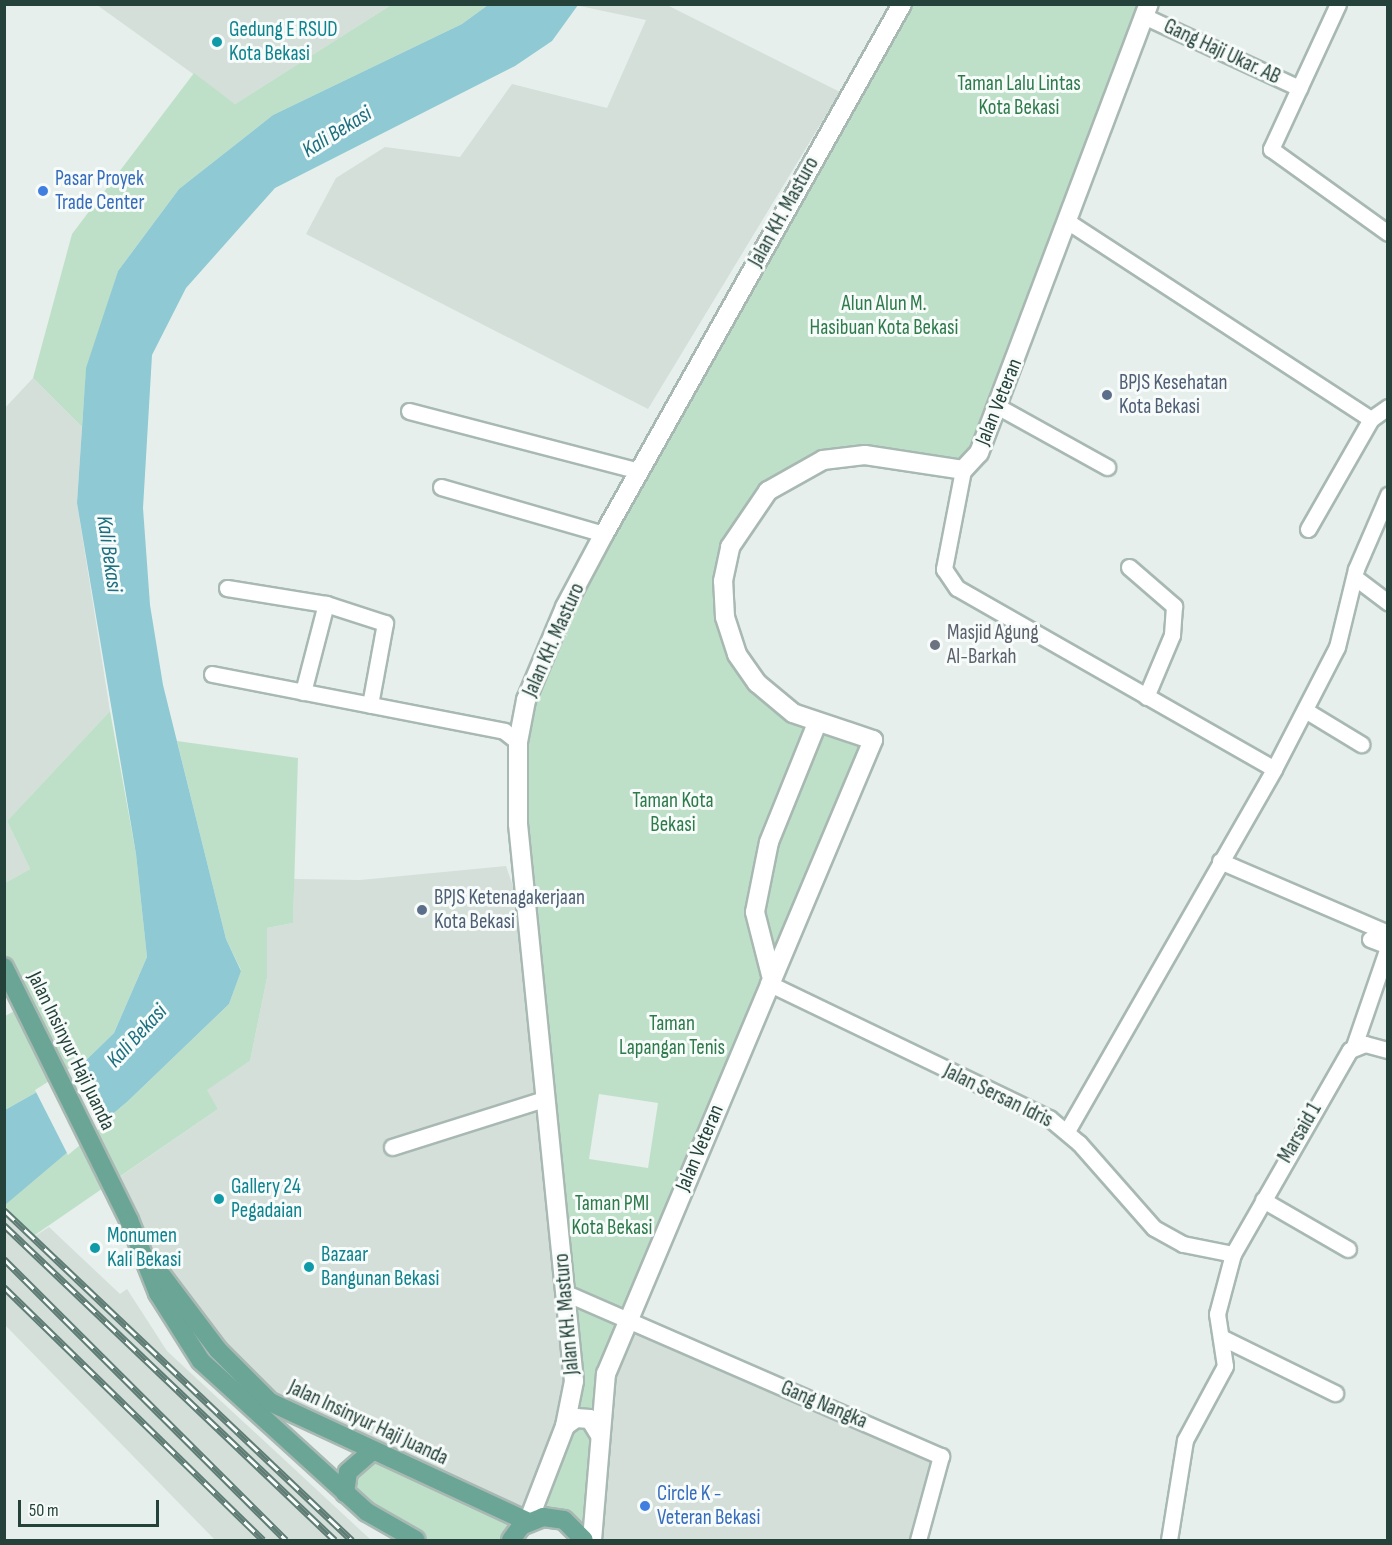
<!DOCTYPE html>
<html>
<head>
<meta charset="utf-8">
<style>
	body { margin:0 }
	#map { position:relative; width:1392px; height:1545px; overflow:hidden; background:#e6efeb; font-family:"Sofia Sans Condensed",sans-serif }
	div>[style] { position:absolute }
	.built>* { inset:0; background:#d4dfda }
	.green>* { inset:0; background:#bfe0c8 }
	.water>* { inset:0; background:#8ec9d4 }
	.pier>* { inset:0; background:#e6efeb }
	.roads { filter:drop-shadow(2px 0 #a8b8b2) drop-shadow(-2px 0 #a8b8b2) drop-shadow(0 2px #a8b8b2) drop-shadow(0 -2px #a8b8b2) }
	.minor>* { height:15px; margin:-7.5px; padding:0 7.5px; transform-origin:7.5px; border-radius:7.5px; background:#fff }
	.tertiary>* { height:18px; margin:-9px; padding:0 9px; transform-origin:9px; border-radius:9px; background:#fff }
	.primary>* { height:18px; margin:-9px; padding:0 9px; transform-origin:9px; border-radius:9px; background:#6aa596 }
	.rail>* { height:7px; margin-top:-3.5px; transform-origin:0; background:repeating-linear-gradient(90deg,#f7fbf9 0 14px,#5f7d75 0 28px); box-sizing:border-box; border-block:2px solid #5f7d75 }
	.dots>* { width:16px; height:16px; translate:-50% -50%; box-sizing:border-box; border:3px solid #f7fbf9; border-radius:50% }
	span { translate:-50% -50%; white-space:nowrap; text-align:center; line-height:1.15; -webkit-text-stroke:6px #f7fbf9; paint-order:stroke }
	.culture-label { font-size:21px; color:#0d838f }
	.left { translate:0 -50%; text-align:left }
	.street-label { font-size:21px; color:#24423a }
	.park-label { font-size:21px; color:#2d7a4b }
	.shop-label { font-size:21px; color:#366cbe }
	.service-label { font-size:21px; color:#4e5e75 }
	.worship-label { font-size:21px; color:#5b616d }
	.water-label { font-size:22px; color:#1c6f80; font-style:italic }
	.frame { position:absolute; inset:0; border:6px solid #24423a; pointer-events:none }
	.scale { position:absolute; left:18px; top:1500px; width:141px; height:27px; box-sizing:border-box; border:3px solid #24423a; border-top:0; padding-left:8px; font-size:18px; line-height:21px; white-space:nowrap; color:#24423a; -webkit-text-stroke:4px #f7fbf9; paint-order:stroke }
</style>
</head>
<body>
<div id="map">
	<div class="built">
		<i style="clip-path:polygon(97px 5px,391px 5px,235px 104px)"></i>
		<i style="clip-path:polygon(575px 5px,667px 5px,840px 92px,648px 409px,306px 234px,336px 178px,385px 147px,460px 157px,512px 84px,607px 108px,646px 20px)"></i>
		<i style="clip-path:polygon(33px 378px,82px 427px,77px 503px,110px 711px,7px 821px,30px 869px,5px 883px,4px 409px)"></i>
		<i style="clip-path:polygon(506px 866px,528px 930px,574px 1381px,528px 1522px,270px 1402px,169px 1289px,111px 1183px,218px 1109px,206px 1090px,250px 1061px,267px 978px,267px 928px,293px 923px,294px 879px,360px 880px)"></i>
		<i style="clip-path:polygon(5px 1212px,32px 1238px,49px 1227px,120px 1294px,127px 1289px,167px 1351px,371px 1540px,215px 1540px,5px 1325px)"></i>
		<i style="clip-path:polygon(627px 1320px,941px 1456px,918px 1540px,592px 1540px,600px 1435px)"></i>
	</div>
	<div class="green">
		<i style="clip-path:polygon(391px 5px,488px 5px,462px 24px,273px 115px,179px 189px,118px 271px,86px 372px,82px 427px,33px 378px,72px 234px,194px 73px,235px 104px)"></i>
		<i style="clip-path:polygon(evenodd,902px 5px,1149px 5px,963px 470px,823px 460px,768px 491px,723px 581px,737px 654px,793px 713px,873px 740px,606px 1374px,592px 1540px,543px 1517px,511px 1540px,416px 1540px,345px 1493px,372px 1451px,528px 1521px,572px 1399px,517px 791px,536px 672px,902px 5px,599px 1094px,658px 1103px,648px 1168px,589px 1159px,599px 1094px)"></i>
		<i style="clip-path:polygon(110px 711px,136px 854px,147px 957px,114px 1033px,76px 1070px,5px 1110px,5px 1016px,24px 1006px,5px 967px,5px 883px,30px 869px,7px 821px)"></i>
		<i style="clip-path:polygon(177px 741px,298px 758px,293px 923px,267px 928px,267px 978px,250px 1061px,207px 1090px,218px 1109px,32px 1237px,4px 1205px,128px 1101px,229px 1004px,241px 970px,226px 939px)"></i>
	</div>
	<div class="water">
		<i style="clip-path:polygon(488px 5px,578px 5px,552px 41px,515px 66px,275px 188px,186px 288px,152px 355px,143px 508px,150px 605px,163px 685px,226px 939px,241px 971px,229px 1004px,128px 1101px,5px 1205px,5px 1110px,76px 1070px,114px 1033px,147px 957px,136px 854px,77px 503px,86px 368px,118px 271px,179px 189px,273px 115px,462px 24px)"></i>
	</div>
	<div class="pier">
		<i style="clip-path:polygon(81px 1061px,110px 1120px,68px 1155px,35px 1090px)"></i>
	</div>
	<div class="roads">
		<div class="minor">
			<i style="left:1338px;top:4px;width:160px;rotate:114.8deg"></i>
			<i style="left:1271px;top:149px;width:144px;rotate:35.7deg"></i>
			<i style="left:1146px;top:17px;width:169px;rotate:24.9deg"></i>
			<i style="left:1070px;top:223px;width:359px;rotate:33.1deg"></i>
			<i style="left:1371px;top:419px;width:21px;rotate:-35deg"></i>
			<i style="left:997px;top:406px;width:126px;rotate:29deg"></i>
			<i style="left:409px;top:411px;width:238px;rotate:14.6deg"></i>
			<i style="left:963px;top:470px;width:101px;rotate:100.9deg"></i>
			<i style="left:944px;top:569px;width:23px;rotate:56deg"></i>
			<i style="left:957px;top:588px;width:365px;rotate:29.7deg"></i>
			<i style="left:441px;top:487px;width:170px;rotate:16.1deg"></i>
			<i style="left:1308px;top:529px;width:127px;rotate:-60.2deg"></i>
			<i style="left:1129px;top:567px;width:60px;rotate:40.9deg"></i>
			<i style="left:1174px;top:606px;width:29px;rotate:94deg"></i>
			<i style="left:1172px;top:635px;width:67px;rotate:112.8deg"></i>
			<i style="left:1357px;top:579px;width:39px;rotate:37deg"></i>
			<i style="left:227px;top:588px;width:100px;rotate:9.2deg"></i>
			<i style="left:326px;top:604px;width:62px;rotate:17.9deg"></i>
			<i style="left:385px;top:623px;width:83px;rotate:100.4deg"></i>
			<i style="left:212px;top:674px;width:298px;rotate:11deg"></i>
			<i style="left:504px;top:731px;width:18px;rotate:38deg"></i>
			<i style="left:303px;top:692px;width:91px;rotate:-75.4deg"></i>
			<i style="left:1305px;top:710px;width:66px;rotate:31.3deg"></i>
			<i style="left:1220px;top:861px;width:183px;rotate:23.2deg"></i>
			<i style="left:1370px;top:939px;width:19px;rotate:21deg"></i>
			<i style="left:768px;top:983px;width:312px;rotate:25.7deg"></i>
			<i style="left:1049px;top:1118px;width:39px;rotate:40deg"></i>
			<i style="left:1079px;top:1143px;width:113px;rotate:48.6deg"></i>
			<i style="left:1154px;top:1228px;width:33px;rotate:29deg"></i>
			<i style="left:1183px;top:1244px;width:51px;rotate:11.3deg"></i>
			<i style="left:1354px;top:1046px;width:105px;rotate:-71deg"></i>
			<i style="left:1067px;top:1131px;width:417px;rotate:-60.2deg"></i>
			<i style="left:1274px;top:769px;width:137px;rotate:-62.7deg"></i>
			<i style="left:1337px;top:647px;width:80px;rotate:-76.3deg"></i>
			<i style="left:1356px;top:569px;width:81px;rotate:-66.6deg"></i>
			<i style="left:392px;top:1147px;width:159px;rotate:-17.5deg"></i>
			<i style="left:1263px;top:1200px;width:98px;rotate:30deg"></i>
			<i style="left:568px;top:1294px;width:407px;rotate:23.5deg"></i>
			<i style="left:941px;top:1456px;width:87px;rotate:105.3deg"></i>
			<i style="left:1223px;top:1338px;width:125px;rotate:26.2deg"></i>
			<i style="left:1169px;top:1540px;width:101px;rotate:-80.9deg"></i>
			<i style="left:1185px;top:1440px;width:84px;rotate:-61.6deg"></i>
			<i style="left:1225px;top:1366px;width:53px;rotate:-98.7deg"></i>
			<i style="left:1217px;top:1314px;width:62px;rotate:-75.1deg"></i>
			<i style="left:1233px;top:1254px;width:235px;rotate:-60.2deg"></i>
			<i style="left:1350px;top:1050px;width:16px;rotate:-22deg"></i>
			<i style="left:1365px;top:1044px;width:24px;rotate:15deg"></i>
		</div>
		<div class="tertiary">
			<i style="left:771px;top:975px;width:65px;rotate:-104.3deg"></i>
			<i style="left:755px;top:912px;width:71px;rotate:-78.7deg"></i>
			<i style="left:769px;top:842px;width:128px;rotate:-68deg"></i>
			<i style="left:565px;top:1426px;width:14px;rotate:-36deg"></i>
			<i style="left:576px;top:1418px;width:14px;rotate:4deg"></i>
			<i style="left:590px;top:1419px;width:19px;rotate:58deg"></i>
			<i style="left:528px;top:1522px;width:103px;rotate:-68.9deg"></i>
			<i style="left:565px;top:1426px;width:46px;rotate:-78.7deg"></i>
			<i style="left:574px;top:1381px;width:560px;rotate:-95.74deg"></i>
			<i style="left:518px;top:824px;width:82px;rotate:-90deg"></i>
			<i style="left:518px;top:742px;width:43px;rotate:-79.2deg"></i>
			<i style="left:526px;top:700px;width:101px;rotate:-67.2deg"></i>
			<i style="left:565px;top:607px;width:83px;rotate:-61.9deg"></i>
			<i style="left:604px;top:534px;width:608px;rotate:-60.65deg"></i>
			<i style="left:592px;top:1540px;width:167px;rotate:-85.2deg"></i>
			<i style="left:606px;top:1374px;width:688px;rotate:-67.16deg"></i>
			<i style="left:873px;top:740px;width:84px;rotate:-161.4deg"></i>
			<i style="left:793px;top:713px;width:47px;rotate:-140.2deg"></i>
			<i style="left:757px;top:683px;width:35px;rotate:-125deg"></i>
			<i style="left:737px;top:654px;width:39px;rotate:-108deg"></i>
			<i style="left:725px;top:617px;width:36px;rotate:-93deg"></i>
			<i style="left:723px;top:581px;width:35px;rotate:-78deg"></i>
			<i style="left:730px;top:547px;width:68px;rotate:-55.8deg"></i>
			<i style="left:768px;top:491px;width:63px;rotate:-29.4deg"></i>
			<i style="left:823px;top:460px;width:42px;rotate:-6.8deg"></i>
			<i style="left:865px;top:455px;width:99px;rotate:8.7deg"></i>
			<i style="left:963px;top:470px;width:23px;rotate:-47deg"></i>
			<i style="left:979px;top:453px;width:480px;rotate:-69.3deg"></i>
		</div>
		<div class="primary">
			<i style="left:4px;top:967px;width:282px;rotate:63.7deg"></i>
			<i style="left:129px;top:1220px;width:79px;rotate:68.3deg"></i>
			<i style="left:158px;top:1293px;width:80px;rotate:57.7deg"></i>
			<i style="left:201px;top:1361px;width:224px;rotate:42.3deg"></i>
			<i style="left:367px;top:1512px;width:56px;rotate:29.7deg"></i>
			<i style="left:162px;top:1276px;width:93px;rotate:52.9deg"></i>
			<i style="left:218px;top:1350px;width:74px;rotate:45deg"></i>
			<i style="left:270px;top:1402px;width:285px;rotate:24.9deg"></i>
			<i style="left:345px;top:1493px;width:21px;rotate:-82deg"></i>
			<i style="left:348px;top:1472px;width:32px;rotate:-41deg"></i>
			<i style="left:511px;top:1540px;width:17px;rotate:-54deg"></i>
			<i style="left:521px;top:1526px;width:24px;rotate:-22deg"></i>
			<i style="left:543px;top:1517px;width:21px;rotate:8deg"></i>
			<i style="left:564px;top:1520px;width:28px;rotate:45deg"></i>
		</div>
	</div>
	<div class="rail">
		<i style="left:4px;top:1210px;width:480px;rotate:43.5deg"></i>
		<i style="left:4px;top:1225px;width:457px;rotate:43.6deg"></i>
		<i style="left:4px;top:1259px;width:398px;rotate:44.9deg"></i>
		<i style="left:4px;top:1287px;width:362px;rotate:44.3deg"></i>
	</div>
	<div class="dots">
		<i style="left:217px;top:42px;background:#0f9aa8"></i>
		<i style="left:43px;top:191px;background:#3f7fe0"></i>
		<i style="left:1107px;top:395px;background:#5c6f8a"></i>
		<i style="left:935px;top:645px;background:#6b7280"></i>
		<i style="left:422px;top:910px;background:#5c6f8a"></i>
		<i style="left:219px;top:1199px;background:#0f9aa8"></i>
		<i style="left:95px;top:1248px;background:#0f9aa8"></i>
		<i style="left:309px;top:1267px;background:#0f9aa8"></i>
		<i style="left:645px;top:1506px;background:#3f7fe0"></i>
	</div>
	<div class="culture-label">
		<span class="left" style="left:229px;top:42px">Gedung E RSUD<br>Kota Bekasi</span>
		<span class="left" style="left:231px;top:1199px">Gallery 24<br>Pegadaian</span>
		<span class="left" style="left:107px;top:1248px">Monumen<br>Kali Bekasi</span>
		<span class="left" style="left:321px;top:1267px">Bazaar<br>Bangunan Bekasi</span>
	</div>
	<div class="street-label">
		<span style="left:1222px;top:52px;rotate:25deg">Gang Haji Ukar. AB</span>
		<span style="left:784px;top:212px;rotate:-61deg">Jalan KH. Masturo</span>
		<span style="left:999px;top:402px;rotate:-68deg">Jalan Veteran</span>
		<span style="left:554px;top:640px;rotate:-66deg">Jalan KH. Masturo</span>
		<span style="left:71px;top:1051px;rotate:64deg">Jalan Insinyur Haji Juanda</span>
		<span style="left:998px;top:1096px;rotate:26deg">Jalan Sersan Idris</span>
		<span style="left:1300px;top:1133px;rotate:-60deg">Marsaid 1</span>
		<span style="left:700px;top:1148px;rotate:-67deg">Jalan Veteran</span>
		<span style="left:567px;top:1314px;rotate:-95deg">Jalan KH. Masturo</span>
		<span style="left:824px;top:1405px;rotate:23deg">Gang Nangka</span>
		<span style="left:368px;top:1423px;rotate:25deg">Jalan Insinyur Haji Juanda</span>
	</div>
	<div class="park-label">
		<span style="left:1019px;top:96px">Taman Lalu Lintas<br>Kota Bekasi</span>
		<span style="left:884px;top:316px">Alun Alun M.<br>Hasibuan Kota Bekasi</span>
		<span style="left:673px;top:813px">Taman Kota<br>Bekasi</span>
		<span style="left:672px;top:1036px">Taman<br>Lapangan Tenis</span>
		<span style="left:612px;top:1216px">Taman PMI<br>Kota Bekasi</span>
	</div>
	<div class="shop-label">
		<span class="left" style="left:55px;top:191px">Pasar Proyek<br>Trade Center</span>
		<span class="left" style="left:657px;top:1506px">Circle K -<br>Veteran Bekasi</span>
	</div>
	<div class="service-label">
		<span class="left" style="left:1119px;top:395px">BPJS Kesehatan<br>Kota Bekasi</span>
		<span class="left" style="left:434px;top:910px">BPJS Ketenagakerjaan<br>Kota Bekasi</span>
	</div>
	<div class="worship-label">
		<span class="left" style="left:947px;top:645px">Masjid Agung<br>Al-Barkah</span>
	</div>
	<div class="water-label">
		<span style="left:337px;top:132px;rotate:-32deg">Kali Bekasi</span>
		<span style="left:109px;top:554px;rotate:82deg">Kali Bekasi</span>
		<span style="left:137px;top:1036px;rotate:-47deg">Kali Bekasi</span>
	</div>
	<div class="frame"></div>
	<div class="scale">50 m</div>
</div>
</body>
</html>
